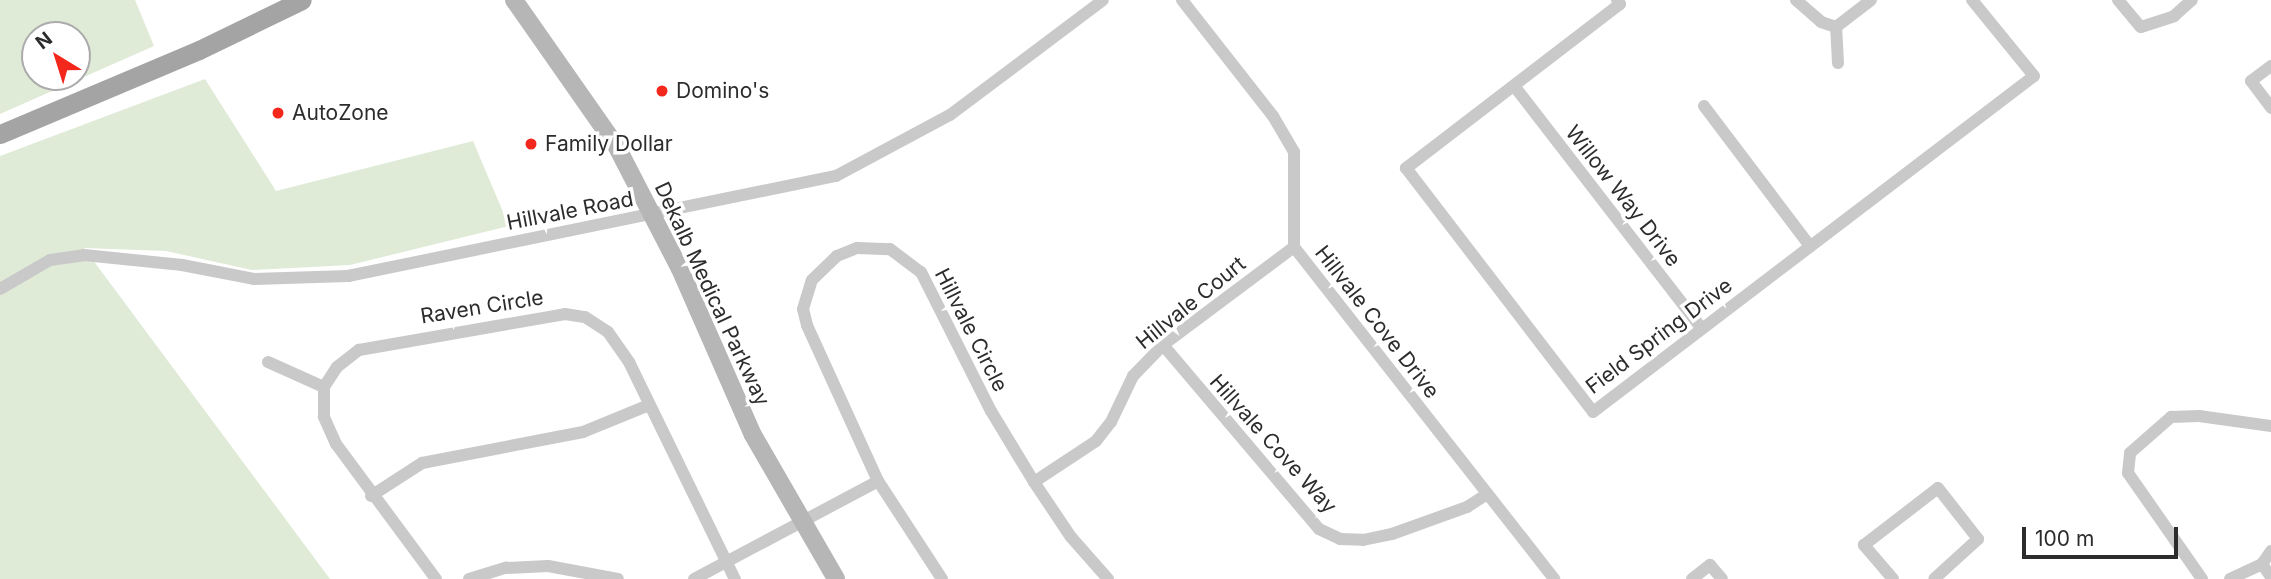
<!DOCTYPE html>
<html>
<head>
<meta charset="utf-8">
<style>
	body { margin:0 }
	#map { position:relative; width:2271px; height:579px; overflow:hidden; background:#fff; font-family:Inter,sans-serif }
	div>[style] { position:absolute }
	.green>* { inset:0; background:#e0ebd7 }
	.street>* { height:12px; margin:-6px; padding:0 6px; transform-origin:6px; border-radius:6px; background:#c9c9c9 }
	.secondary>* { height:18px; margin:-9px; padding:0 9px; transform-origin:9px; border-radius:9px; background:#b6b6b6 }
	.primary>* { height:19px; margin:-9.5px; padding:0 9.5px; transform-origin:9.5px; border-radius:9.5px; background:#a4a4a4 }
	.dots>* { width:19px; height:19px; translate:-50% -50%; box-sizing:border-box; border:4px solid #fff; border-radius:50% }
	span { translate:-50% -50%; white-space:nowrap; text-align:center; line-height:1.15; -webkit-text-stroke:7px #fff; paint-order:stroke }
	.poi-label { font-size:21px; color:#2c2c2c }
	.left { translate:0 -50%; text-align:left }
	.street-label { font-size:21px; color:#2c2c2c }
	.north { position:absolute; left:21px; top:21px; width:70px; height:70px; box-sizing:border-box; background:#fff; border:2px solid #ababab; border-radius:50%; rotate:322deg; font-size:19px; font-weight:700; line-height:28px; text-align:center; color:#2c2c2c }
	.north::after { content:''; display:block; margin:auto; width:24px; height:32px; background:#f4271d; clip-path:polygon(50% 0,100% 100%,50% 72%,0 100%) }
	.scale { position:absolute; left:2022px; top:527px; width:156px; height:32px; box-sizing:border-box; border:4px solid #2c2c2c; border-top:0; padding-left:9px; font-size:21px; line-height:24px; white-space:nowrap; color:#2c2c2c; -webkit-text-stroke:5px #fff; paint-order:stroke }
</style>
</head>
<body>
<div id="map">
	<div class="green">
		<i style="clip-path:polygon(evenodd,0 0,135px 0,154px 46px,0 114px,0 0,35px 35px,77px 35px,77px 77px,35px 77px,35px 35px)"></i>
		<i style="clip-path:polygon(205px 79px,276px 191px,473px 141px,509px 226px,350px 265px,252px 270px,166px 251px,84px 248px,330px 579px,0 579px,0 156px)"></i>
	</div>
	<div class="street">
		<i style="left:1182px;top:0;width:147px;rotate:51.9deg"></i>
		<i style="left:1273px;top:116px;width:42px;rotate:59.7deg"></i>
		<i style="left:1294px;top:152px;width:95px;rotate:90deg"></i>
		<i style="left:1294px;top:247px;width:422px;rotate:51.9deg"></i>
		<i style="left:1617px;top:0;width:5px;rotate:53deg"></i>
		<i style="left:1620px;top:4px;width:270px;rotate:142.5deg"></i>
		<i style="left:1406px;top:168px;width:307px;rotate:52.5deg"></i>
		<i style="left:1593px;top:412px;width:554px;rotate:-37.3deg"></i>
		<i style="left:2034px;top:76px;width:98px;rotate:-129.2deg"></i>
		<i style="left:1796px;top:0;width:33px;rotate:41deg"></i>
		<i style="left:1821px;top:22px;width:16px;rotate:18deg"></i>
		<i style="left:2118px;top:0;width:35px;rotate:50deg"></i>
		<i style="left:2141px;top:27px;width:35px;rotate:-18deg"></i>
		<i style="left:2174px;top:16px;width:24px;rotate:-42deg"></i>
		<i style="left:1838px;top:63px;width:36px;rotate:-93deg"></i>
		<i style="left:1836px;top:27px;width:44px;rotate:-37.6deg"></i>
		<i style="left:2271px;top:66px;width:25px;rotate:143deg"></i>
		<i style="left:2251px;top:81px;width:34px;rotate:53deg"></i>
		<i style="left:1515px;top:87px;width:304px;rotate:52.3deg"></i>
		<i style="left:1704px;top:106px;width:176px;rotate:52.9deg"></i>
		<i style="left:0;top:289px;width:58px;rotate:-30.1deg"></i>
		<i style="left:50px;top:260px;width:34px;rotate:-8deg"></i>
		<i style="left:84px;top:255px;width:99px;rotate:5.8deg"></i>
		<i style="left:182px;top:265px;width:73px;rotate:11deg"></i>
		<i style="left:254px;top:279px;width:94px;rotate:-1.8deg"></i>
		<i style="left:348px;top:276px;width:498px;rotate:-11.6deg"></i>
		<i style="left:836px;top:176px;width:129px;rotate:-28.2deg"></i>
		<i style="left:950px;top:115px;width:191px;rotate:-36.9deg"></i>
		<i style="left:1163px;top:345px;width:241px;rotate:49.7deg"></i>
		<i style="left:1319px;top:529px;width:23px;rotate:25deg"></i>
		<i style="left:1340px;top:539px;width:23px;rotate:2deg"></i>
		<i style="left:1363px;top:540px;width:30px;rotate:-12deg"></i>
		<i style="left:1392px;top:534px;width:80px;rotate:-19.8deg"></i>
		<i style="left:1467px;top:507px;width:24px;rotate:-33deg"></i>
		<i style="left:268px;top:362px;width:61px;rotate:24.1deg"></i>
		<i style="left:1034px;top:482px;width:74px;rotate:-33.5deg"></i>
		<i style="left:1096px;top:441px;width:24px;rotate:-52deg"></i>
		<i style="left:1111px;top:422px;width:51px;rotate:-64.4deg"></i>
		<i style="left:1133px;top:376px;width:43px;rotate:-45.9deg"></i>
		<i style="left:1163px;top:345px;width:164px;rotate:-36.8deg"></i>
		<i style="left:371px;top:496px;width:61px;rotate:-32.9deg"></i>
		<i style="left:422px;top:463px;width:164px;rotate:-10.9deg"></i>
		<i style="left:583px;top:432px;width:71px;rotate:-22.2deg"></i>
		<i style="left:2262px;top:564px;width:16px;rotate:-55deg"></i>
		<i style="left:436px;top:579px;width:168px;rotate:-126.5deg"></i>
		<i style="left:336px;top:444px;width:30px;rotate:-114deg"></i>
		<i style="left:324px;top:417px;width:30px;rotate:-90deg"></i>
		<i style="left:324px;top:387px;width:24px;rotate:-57deg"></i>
		<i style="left:337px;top:367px;width:28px;rotate:-38deg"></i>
		<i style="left:359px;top:350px;width:209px;rotate:-9.9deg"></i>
		<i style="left:565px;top:314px;width:20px;rotate:9deg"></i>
		<i style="left:585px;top:317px;width:27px;rotate:33deg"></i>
		<i style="left:608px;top:332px;width:37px;rotate:55deg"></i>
		<i style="left:629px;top:362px;width:242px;rotate:64deg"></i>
		<i style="left:469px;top:579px;width:39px;rotate:-17deg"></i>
		<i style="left:506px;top:568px;width:42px;rotate:-2.7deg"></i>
		<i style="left:548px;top:566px;width:71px;rotate:10.5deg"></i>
		<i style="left:694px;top:579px;width:208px;rotate:-28deg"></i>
		<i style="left:942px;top:579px;width:117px;rotate:-123.1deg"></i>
		<i style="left:878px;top:481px;width:171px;rotate:-114.5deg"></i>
		<i style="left:807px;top:325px;width:16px;rotate:-104deg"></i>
		<i style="left:803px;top:309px;width:30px;rotate:-73deg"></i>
		<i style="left:812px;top:280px;width:35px;rotate:-44deg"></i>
		<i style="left:837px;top:256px;width:22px;rotate:-22deg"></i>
		<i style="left:857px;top:248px;width:33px;rotate:2deg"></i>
		<i style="left:890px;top:249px;width:39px;rotate:37deg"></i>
		<i style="left:921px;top:272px;width:156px;rotate:63.3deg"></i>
		<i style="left:991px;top:411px;width:83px;rotate:58.8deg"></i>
		<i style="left:1034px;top:482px;width:66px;rotate:56.1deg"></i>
		<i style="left:1071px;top:537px;width:56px;rotate:48.6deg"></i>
		<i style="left:1692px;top:579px;width:23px;rotate:-38deg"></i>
		<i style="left:1710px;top:565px;width:18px;rotate:49deg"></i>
		<i style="left:1893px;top:579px;width:45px;rotate:-130.5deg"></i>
		<i style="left:1864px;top:545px;width:93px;rotate:-37.6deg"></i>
		<i style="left:1938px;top:488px;width:65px;rotate:51.9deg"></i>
		<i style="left:1978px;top:539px;width:59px;rotate:137.7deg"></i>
		<i style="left:2202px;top:579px;width:129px;rotate:-124.9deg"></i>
		<i style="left:2128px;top:473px;width:20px;rotate:-84deg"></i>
		<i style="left:2130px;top:453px;width:55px;rotate:-41.3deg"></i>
		<i style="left:2171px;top:417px;width:28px;rotate:-2deg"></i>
		<i style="left:2199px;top:416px;width:73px;rotate:7.9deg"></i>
		<i style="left:2230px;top:579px;width:35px;rotate:-25deg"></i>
		<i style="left:2262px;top:564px;width:16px;rotate:55deg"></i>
	</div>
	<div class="secondary">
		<i style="left:514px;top:0;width:179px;rotate:55deg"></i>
		<i style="left:617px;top:147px;width:137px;rotate:62.7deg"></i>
		<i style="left:680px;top:269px;width:181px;rotate:66.3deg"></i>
		<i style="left:753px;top:435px;width:166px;rotate:60deg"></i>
	</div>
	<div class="primary">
		<i style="left:0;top:134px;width:216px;rotate:-22.9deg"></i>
		<i style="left:199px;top:50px;width:114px;rotate:-25.9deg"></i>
	</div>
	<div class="dots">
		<i style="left:662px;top:91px;background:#f4271d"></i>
		<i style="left:278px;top:113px;background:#f4271d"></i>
		<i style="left:531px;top:144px;background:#f4271d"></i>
	</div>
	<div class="poi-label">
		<span class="left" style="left:676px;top:91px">Domino's</span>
		<span class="left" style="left:292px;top:113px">AutoZone</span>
		<span class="left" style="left:545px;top:144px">Family Dollar</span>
	</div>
	<div class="street-label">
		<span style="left:1623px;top:196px;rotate:52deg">Willow Way Drive</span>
		<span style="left:570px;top:211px;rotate:-11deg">Hillvale Road</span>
		<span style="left:712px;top:294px;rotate:65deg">Dekalb Medical Parkway</span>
		<span style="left:1191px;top:303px;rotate:-39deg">Hillvale Court</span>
		<span style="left:482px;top:307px;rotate:-9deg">Raven Circle</span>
		<span style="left:1377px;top:322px;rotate:52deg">Hillvale Cove Drive</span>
		<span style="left:971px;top:330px;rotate:63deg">Hillvale Circle</span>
		<span style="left:1659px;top:336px;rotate:-37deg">Field Spring Drive</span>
		<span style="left:1273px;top:444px;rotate:48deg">Hillvale Cove Way</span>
	</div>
	<div class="north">N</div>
	<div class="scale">100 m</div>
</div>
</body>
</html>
